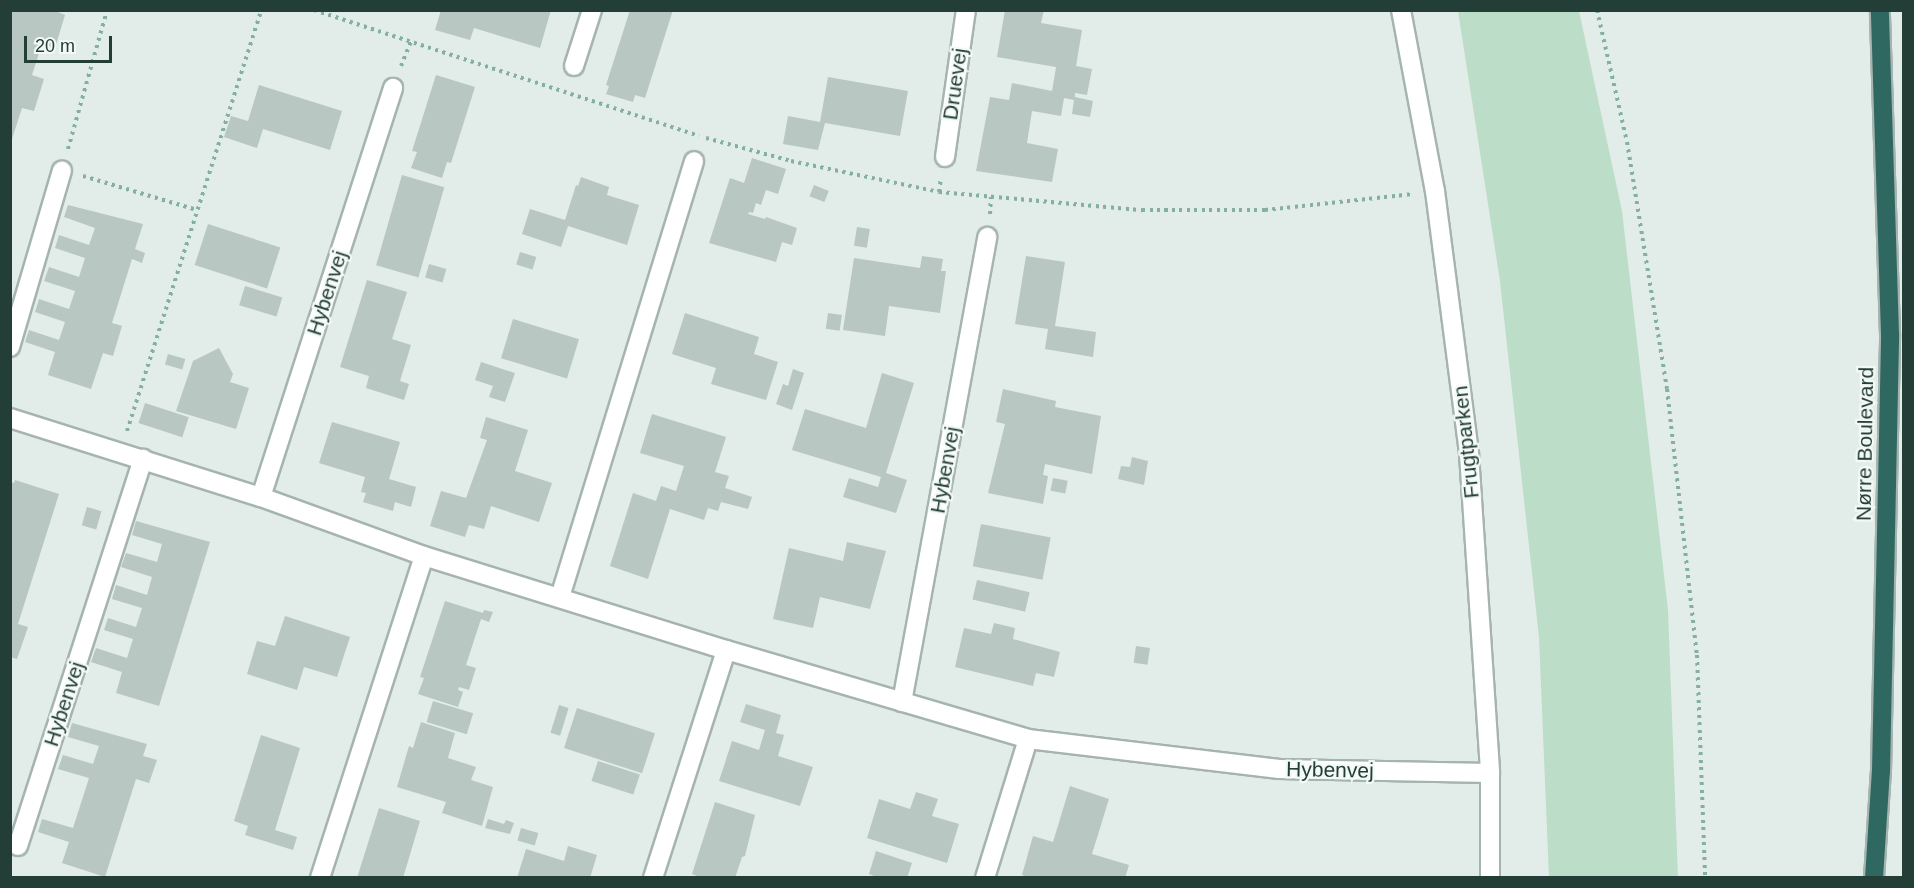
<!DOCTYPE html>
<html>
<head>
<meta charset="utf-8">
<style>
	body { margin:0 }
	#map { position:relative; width:1914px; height:888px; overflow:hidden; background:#e2ece8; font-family:Helvetica,sans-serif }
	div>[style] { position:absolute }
	.green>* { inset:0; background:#bcddc7 }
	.building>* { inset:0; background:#b8c7c1; transform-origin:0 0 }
	.path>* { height:4px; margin-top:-2px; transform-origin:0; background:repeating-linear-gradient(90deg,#84afa4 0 3px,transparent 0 7.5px) }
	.roads { filter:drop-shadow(2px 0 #a5b4af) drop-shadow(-2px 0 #a5b4af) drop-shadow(0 2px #a5b4af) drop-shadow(0 -2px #a5b4af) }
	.street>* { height:18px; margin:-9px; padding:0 9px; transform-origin:9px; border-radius:9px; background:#fff }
	.secondary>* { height:18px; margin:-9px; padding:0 9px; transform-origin:9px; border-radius:9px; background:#fff }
	.highway>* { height:18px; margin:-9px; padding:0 9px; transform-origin:9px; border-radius:9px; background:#2f6860 }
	span { translate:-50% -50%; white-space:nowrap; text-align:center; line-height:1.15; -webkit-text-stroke:4.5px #f3f9f6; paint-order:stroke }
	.street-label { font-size:21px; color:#233d37 }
	.frame { position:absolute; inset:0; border:12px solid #233d37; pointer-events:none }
	.scale { position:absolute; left:24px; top:36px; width:88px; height:27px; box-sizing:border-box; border:3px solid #233d37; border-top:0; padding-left:8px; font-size:18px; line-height:21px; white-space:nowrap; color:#233d37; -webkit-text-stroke:4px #f3f9f6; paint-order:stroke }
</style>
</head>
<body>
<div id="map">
	<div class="green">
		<i style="clip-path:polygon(1458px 11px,1579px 11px,1622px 211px,1668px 610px,1678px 877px,1549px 877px,1539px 637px,1500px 281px)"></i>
	</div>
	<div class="building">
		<i style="clip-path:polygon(10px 10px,53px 10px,65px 15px,55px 48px,42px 44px,32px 75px,44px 79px,34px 111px,22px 108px,11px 142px)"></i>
		<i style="clip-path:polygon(441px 10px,551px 10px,540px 48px,474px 28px,470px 40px,435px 30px)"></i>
		<i style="clip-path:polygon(630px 10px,673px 10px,645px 98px,635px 95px,633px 102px,606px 94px,609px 86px,606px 85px)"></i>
		<i style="clip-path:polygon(1005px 10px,1044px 10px,1041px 23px,1082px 30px,1076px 66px,1092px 69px,1087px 95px,1075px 93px,1075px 97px,1093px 101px,1090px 117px,1072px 114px,1074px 100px,1064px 98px,1061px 116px,1032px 111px,1027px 143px,1058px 149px,1052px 182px,976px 171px,990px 97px,1009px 100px,1012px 83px,1052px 91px,1056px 67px,997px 57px)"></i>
		<i style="clip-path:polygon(436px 75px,475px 87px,451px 163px,447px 162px,442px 178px,411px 168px,417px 152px,412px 151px)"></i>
		<i style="clip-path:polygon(828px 77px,908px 91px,900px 136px,825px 123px,818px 150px,783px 144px,788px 116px,820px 122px)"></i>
		<i style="clip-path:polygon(259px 85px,342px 111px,330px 150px,263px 129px,257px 148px,224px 137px,231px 116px,248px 121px)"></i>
		<i style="clip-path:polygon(752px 158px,786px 169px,778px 194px,766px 190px,761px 205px,756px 203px,753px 213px,749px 212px,748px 214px,765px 219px,766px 217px,797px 228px,792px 245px,782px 242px,776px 262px,709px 243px,730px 178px,744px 183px)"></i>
		<i style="left:402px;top:175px;width:44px;height:94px;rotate:16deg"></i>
		<i style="clip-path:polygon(581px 177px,609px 187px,607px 195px,639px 205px,627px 245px,568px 226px,561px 247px,522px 234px,530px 209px,565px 220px,576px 185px,578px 186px)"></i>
		<i style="left:814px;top:185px;width:16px;height:12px;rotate:22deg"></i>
		<i style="clip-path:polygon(68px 205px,143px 224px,135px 249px,145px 253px,142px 263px,132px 259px,112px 323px,122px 326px,113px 356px,103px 353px,91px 389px,48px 375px,55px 352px,25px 342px,29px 330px,59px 340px,65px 322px,35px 312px,39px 299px,69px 309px,75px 291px,44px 281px,49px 267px,79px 277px,85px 258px,55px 248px,59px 235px,89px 245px,95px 228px,64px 217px)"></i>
		<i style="left:208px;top:224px;width:76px;height:43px;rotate:18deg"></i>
		<i style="left:857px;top:227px;width:13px;height:19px;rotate:9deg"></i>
		<i style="left:520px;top:252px;width:17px;height:13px;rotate:17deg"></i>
		<i style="clip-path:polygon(922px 256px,943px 259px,941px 271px,946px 271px,940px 313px,889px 306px,885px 336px,843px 330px,854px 258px,920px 268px)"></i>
		<i style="clip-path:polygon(1026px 256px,1065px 262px,1055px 326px,1096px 332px,1093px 357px,1045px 349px,1048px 329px,1015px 324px)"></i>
		<i style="left:429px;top:264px;width:18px;height:14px;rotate:16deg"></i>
		<i style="clip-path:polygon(367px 280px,407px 292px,392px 339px,411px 345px,400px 381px,409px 384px,404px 400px,366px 388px,369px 376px,340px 367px)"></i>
		<i style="left:245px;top:286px;width:39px;height:20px;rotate:17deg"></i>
		<i style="clip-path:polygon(685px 313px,759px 337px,754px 354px,778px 362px,766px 400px,711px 384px,716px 368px,672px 354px)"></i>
		<i style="left:828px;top:313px;width:14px;height:16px;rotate:8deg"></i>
		<i style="left:513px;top:319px;width:69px;height:41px;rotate:17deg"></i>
		<i style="clip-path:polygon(219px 348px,233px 374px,230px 382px,249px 388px,236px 429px,176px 411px,193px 361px)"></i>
		<i style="left:168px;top:354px;width:18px;height:11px;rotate:16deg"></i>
		<i style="clip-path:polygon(481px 362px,515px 373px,505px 402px,489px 397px,493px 386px,475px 380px)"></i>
		<i style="clip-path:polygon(793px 369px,804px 373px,792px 410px,776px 404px,783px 384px,788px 386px)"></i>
		<i style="clip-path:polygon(882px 373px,914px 383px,886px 473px,907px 480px,896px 513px,843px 497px,849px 478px,878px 487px,881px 477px,792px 450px,805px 409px,866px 428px)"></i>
		<i style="clip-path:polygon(1003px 389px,1056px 401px,1055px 407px,1101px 416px,1092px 474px,1045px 464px,1043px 475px,1048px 476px,1043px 504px,988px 493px,1005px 424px,996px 422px)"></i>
		<i style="left:145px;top:403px;width:46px;height:21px;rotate:18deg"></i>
		<i style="clip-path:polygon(652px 414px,726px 437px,715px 472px,729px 476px,725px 488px,752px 497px,748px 509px,721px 502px,718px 511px,708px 508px,704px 520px,670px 509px,648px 579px,610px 566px,633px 493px,656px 501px,661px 486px,676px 491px,684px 466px,640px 453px)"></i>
		<i style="clip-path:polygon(486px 417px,528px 430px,515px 471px,552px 483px,539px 522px,491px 506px,484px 529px,469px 525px,465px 537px,430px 526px,441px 491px,466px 498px,487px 440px,480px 438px)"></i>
		<i style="clip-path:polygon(332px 422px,400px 442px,389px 479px,416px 487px,411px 507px,395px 502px,393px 511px,363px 502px,366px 493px,361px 492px,365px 477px,319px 463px)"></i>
		<i style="clip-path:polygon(1132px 457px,1148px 461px,1144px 485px,1118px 479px,1121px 466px,1130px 467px)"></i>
		<i style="left:1053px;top:478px;width:15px;height:13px;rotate:11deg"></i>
		<i style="clip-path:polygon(15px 480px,59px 494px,18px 624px,28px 627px,17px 659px,10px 657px,10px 482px,14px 483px)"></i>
		<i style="left:87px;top:507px;width:15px;height:19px;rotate:16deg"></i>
		<i style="clip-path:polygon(136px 521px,210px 542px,159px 706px,116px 693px,122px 672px,91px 662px,96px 648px,127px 658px,133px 639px,104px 630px,108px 618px,136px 627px,142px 608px,112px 599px,116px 585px,147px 595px,152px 577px,121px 567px,126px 553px,157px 562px,162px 544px,132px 535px)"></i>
		<i style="left:981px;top:524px;width:71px;height:43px;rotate:11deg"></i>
		<i style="clip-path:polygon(847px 542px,886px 551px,870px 609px,820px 597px,813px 628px,773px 619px,789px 548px,843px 561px)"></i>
		<i style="left:977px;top:580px;width:54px;height:20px;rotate:13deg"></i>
		<i style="clip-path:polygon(445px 601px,483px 613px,484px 610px,493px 612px,489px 622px,481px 619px,466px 665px,476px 668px,469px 690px,459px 687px,458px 690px,463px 692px,458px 707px,418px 694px,424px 678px,420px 677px)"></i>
		<i style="clip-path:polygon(285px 616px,350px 637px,337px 677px,304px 667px,297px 690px,247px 674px,257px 641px,275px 646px)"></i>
		<i style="clip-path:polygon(994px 623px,1015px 628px,1013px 639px,1060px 652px,1054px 677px,1036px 673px,1033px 686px,955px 667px,964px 628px,991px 634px)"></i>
		<i style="left:1136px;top:646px;width:14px;height:17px;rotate:8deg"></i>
		<i style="left:433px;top:701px;width:42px;height:22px;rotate:17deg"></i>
		<i style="clip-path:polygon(746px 704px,781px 715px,776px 733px,784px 735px,778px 756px,813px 767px,800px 806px,719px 781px,732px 741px,759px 750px,765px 730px,740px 722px)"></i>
		<i style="left:559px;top:705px;width:10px;height:29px;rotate:17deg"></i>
		<i style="left:577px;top:708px;width:82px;height:42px;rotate:18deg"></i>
		<i style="clip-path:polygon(421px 722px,455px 733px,448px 758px,476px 767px,471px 780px,493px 787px,482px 826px,442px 813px,446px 802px,397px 787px,409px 746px,413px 748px)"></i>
		<i style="clip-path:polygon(72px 723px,147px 744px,143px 756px,157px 760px,149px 783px,136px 779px,105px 877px,62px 863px,69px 842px,38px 832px,42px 819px,73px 828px,89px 778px,58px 769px,63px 755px,93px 764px,99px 746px,68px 737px)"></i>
		<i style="clip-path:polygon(261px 735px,300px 748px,275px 830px,297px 837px,293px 850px,245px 835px,248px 826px,234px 821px)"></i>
		<i style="left:598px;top:761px;width:44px;height:21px;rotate:18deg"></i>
		<i style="clip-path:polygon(1070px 786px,1109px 799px,1092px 854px,1129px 865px,1125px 878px,1031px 878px,1022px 875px,1033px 836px,1053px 842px)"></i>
		<i style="clip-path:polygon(916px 792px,938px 799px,932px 816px,959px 824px,947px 863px,867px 838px,879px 799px,910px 809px)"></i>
		<i style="clip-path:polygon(715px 802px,755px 815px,745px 856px,742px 857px,735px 878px,702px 878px,692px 874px)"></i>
		<i style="clip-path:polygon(379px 808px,420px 821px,403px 878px,357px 878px)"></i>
		<i style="clip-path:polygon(488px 819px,504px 824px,506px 820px,514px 823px,510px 834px,485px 828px)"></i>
		<i style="left:521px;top:828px;width:18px;height:13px;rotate:16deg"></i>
		<i style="clip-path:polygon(568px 846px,597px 855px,590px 878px,517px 878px,526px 849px,564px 861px)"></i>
		<i style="clip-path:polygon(876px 851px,912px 863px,907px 878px,879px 878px,869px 874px)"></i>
	</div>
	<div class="path">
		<i style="left:314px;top:10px;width:405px;rotate:18.1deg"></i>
		<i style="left:1597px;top:10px;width:135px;rotate:77.2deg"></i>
		<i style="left:1627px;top:142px;width:250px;rotate:80.8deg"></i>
		<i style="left:1667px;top:389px;width:268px;rotate:83.6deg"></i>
		<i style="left:1697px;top:655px;width:223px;rotate:87.9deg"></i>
		<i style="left:401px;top:66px;width:27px;rotate:-68deg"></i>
		<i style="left:706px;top:138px;width:88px;rotate:15.1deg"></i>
		<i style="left:791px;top:161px;width:151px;rotate:11.8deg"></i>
		<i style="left:939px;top:192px;width:204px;rotate:5.1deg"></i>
		<i style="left:1142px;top:210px;width:123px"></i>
		<i style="left:1265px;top:210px;width:149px;rotate:-6.2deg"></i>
		<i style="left:68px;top:149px;width:144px;rotate:-74.3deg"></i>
		<i style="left:83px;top:176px;width:119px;rotate:16.6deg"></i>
		<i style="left:939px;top:192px;width:14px;rotate:-82deg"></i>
		<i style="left:990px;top:214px;width:17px;rotate:-87deg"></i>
		<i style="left:127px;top:431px;width:442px;rotate:-72.3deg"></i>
	</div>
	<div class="roads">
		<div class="street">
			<i style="left:574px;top:66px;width:59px;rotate:-72.2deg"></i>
			<i style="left:945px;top:157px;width:148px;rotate:-81.9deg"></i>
			<i style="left:10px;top:347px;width:184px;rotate:-73.6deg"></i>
			<i style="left:10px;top:418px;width:263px;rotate:17.5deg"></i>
			<i style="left:261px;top:497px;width:173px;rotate:19.9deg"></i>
			<i style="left:424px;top:556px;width:316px;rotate:17.3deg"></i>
			<i style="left:726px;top:650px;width:315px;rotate:16.4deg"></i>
			<i style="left:1028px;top:739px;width:253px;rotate:6.8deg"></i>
			<i style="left:1279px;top:769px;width:211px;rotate:1.1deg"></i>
			<i style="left:261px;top:497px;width:430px;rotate:-72.1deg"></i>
			<i style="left:560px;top:597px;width:456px;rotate:-72.9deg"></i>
			<i style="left:902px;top:702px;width:473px;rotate:-79.6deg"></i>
			<i style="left:18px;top:846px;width:407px;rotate:-72.1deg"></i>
			<i style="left:320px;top:878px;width:338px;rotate:-72.1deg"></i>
			<i style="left:653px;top:878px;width:239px;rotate:-72.2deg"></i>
			<i style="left:985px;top:878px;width:145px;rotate:-72.8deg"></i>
		</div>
		<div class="secondary">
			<i style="left:1401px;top:10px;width:184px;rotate:79.4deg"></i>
			<i style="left:1435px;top:191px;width:265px;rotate:82.6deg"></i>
			<i style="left:1469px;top:454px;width:320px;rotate:86.2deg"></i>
			<i style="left:1490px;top:773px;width:105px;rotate:90deg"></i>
		</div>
		<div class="highway">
			<i style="left:1874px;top:878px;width:107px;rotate:-86.3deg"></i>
			<i style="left:1881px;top:771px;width:437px;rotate:-88.8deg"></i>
			<i style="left:1890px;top:334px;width:324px;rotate:-91.8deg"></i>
		</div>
	</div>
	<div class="street-label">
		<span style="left:955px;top:84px;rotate:-82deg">Druevej</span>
		<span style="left:327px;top:293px;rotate:-72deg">Hybenvej</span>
		<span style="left:1466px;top:442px;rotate:-96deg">Frugtparken</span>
		<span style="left:1865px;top:444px;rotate:-89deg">Nørre Boulevard</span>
		<span style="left:945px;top:470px;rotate:-80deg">Hybenvej</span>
		<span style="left:64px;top:704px;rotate:-72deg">Hybenvej</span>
		<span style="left:1330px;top:770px;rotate:1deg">Hybenvej</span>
	</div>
	<div class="frame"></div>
	<div class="scale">20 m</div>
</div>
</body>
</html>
